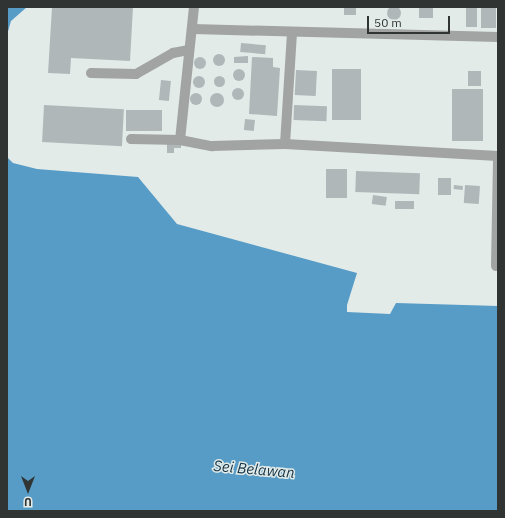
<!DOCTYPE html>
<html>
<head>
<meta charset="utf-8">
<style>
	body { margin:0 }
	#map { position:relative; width:505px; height:518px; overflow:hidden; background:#e3ebe9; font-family:"IBM Plex Sans",sans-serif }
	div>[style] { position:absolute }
	.water>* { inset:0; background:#569cc7 }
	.building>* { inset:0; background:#afb7b9; transform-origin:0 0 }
	.round { border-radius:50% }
	.minor>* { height:10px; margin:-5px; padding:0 5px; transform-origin:5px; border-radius:5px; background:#a1a4a2 }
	span { translate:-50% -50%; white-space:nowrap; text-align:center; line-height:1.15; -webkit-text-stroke:3px #e3ebe9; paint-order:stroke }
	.water-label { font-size:15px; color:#133346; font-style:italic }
	.frame { position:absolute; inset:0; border:8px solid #303433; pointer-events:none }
	.north { position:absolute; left:8px; top:470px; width:40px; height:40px; -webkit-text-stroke:3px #e3ebe9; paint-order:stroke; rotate:180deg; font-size:11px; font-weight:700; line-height:16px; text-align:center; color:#303433 }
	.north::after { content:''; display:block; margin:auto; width:14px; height:18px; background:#303433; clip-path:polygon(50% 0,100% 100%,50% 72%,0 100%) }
	.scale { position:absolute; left:367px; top:16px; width:83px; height:18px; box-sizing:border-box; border:2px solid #303433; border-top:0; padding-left:5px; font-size:12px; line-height:14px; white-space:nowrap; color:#303433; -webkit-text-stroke:3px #e3ebe9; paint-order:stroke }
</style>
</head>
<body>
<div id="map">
	<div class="water">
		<i style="clip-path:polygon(7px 7px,27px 7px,11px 21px,7px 35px)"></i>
		<i style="clip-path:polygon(7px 157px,13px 163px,37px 169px,138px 177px,177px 224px,357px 273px,347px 305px,347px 312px,390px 314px,396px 303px,498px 306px,498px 511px,7px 511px)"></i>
	</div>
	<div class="building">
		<i class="round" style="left:387px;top:6px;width:14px;height:14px"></i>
		<i style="clip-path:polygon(52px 7px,133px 7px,130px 61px,71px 58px,70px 74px,48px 73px)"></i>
		<i style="left:344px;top:7px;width:12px;height:8px"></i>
		<i style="left:419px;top:7px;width:14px;height:11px"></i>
		<i style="left:466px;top:7px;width:11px;height:20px"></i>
		<i style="left:481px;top:7px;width:15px;height:21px"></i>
		<i style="left:241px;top:43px;width:25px;height:9px;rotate:5deg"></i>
		<i class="round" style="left:213px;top:54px;width:12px;height:12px"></i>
		<i style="clip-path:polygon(248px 56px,248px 63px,234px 63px,234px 57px)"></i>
		<i style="clip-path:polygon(252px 57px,273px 58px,273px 67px,280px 68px,277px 116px,249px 114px)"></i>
		<i class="round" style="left:194px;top:57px;width:12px;height:12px"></i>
		<i class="round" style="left:233px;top:69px;width:12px;height:12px"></i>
		<i style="left:332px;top:69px;width:29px;height:51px"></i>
		<i style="left:296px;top:70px;width:21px;height:25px;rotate:3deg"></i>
		<i style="left:468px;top:71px;width:13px;height:15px"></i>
		<i class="round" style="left:213.5px;top:75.5px;width:11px;height:11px"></i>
		<i class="round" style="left:193px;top:76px;width:12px;height:12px"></i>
		<i style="left:161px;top:80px;width:10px;height:20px;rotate:6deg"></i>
		<i class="round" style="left:232px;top:88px;width:12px;height:12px"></i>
		<i style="left:452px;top:89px;width:31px;height:52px"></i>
		<i class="round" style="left:190px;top:93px;width:12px;height:12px"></i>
		<i class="round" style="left:210px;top:93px;width:14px;height:14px"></i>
		<i style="left:44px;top:105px;width:80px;height:37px;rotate:3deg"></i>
		<i style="left:294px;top:105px;width:33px;height:15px;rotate:2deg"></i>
		<i style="left:126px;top:110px;width:36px;height:21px"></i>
		<i style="left:245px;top:119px;width:10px;height:11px;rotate:6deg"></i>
		<i style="clip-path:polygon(167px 144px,181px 144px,181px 148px,174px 148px,174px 153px,167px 153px)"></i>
		<i style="left:326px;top:169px;width:21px;height:29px"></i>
		<i style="left:356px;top:171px;width:64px;height:21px;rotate:2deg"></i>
		<i style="left:438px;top:178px;width:13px;height:17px"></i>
		<i style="left:454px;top:185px;width:9px;height:4px;rotate:6deg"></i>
		<i style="left:465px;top:185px;width:15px;height:18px;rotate:4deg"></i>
		<i style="left:373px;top:195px;width:14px;height:9px;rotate:8deg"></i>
		<i style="left:395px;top:201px;width:19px;height:8px"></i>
	</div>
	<div class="minor">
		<i style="left:194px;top:7px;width:134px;rotate:96deg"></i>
		<i style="left:180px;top:140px;width:33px;rotate:11deg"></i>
		<i style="left:212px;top:146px;width:73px;rotate:-1.6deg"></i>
		<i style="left:285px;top:144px;width:213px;rotate:3.2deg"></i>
		<i style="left:193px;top:29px;width:305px;rotate:1.5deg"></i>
		<i style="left:91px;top:73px;width:45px;rotate:1.3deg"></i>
		<i style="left:136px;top:74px;width:43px;rotate:-29.6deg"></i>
		<i style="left:173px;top:53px;width:15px;rotate:-11deg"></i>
		<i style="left:131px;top:139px;width:49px;rotate:1.2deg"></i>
		<i style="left:285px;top:144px;width:112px;rotate:-86.4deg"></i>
		<i style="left:496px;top:266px;width:107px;rotate:-88.9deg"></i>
	</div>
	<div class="water-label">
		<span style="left:254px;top:469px;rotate:5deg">Sei Belawan</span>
	</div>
	<div class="frame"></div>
	<div class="north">U</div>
	<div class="scale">50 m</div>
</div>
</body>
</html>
